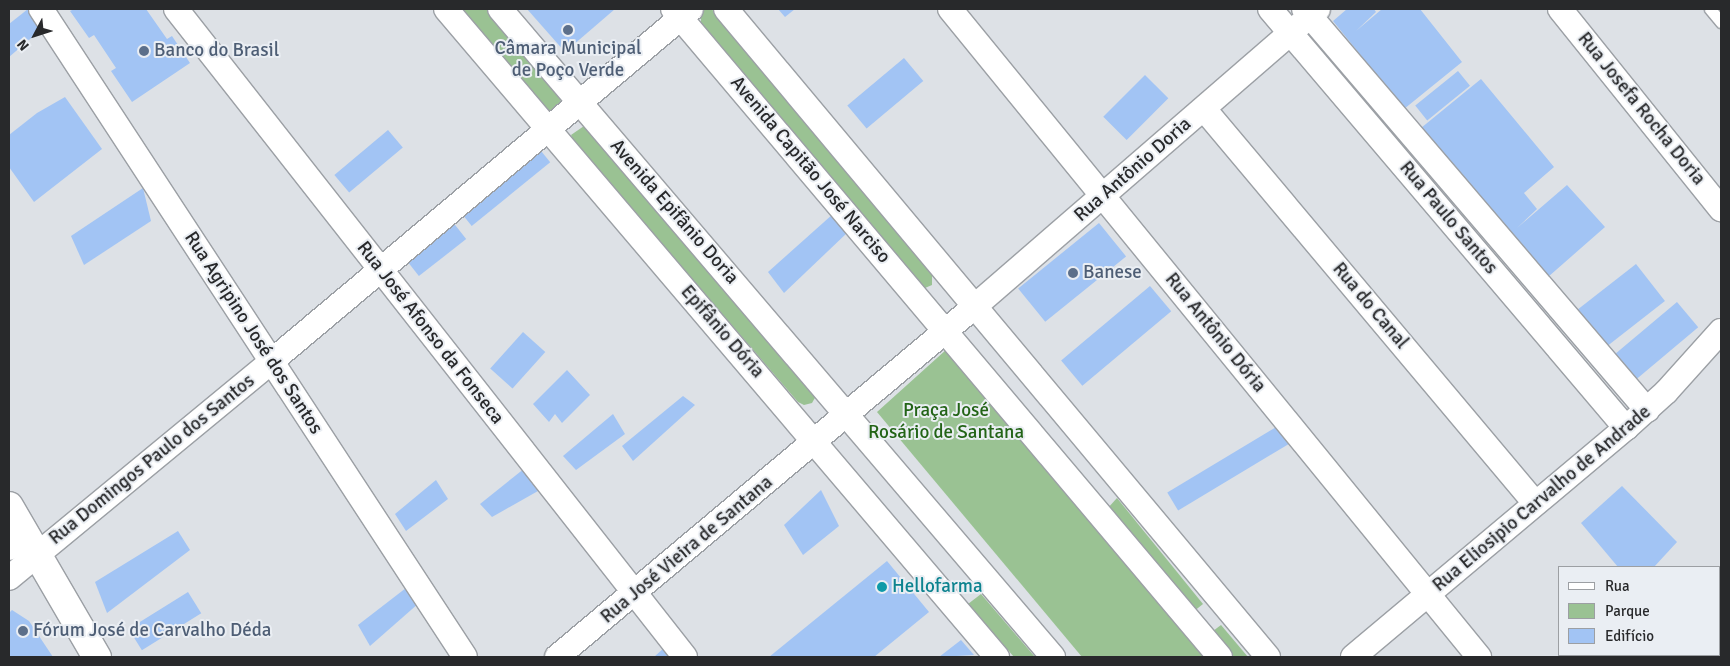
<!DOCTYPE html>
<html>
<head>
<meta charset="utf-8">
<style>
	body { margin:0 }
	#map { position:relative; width:1730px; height:666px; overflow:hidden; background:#dde1e6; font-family:Signika,sans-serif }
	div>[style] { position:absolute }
	.green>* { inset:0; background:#9ac293 }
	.building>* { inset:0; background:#a2c4f4; transform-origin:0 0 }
	.roads { filter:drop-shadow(1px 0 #9ca0a5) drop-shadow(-1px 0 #9ca0a5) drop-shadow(0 1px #9ca0a5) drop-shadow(0 -1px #9ca0a5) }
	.lane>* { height:11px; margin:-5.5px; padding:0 5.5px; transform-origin:5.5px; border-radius:5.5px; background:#fff }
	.street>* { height:24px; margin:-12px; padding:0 12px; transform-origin:12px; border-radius:12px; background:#fff }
	.primary>* { height:28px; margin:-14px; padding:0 14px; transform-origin:14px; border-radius:14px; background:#fff }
	.dots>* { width:14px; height:14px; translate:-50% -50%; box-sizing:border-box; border:2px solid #eaeef3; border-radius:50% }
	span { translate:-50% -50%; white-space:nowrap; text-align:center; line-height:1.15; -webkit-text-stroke:4px #eaeef3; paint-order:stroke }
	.service-label { font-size:19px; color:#4e5e75 }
	.left { translate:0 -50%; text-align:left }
	.street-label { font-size:19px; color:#28292b }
	.park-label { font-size:19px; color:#236417 }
	.culture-label { font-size:19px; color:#0d838f }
	.frame { position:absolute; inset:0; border:10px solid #28292b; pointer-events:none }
	.legend { position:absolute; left:1558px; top:566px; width:162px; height:90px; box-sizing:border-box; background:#eaeef3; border:1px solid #9c9fa3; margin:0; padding:6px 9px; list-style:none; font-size:15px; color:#28292b }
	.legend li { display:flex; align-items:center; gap:10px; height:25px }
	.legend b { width:25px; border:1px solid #9c9fa3 }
	.north { position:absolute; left:10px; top:10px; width:50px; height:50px; -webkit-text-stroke:4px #eaeef3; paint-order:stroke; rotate:230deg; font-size:14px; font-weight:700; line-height:20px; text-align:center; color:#28292b }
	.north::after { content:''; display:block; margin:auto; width:18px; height:22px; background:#28292b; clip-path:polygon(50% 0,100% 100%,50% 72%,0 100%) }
</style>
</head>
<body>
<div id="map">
	<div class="green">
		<i style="clip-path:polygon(458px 9px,489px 9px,562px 97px,556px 111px,545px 112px)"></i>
		<i style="clip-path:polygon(708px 9px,716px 11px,932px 270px,932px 285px,925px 288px,919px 286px,701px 27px,701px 11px)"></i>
		<i style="clip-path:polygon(584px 126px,816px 396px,812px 403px,804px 405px,798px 402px,575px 143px,571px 135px)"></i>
		<i style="clip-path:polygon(947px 349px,1204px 657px,1082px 657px,877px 412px)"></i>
		<i style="clip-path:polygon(1117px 498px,1203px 604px,1193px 612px,1107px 509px)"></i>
		<i style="clip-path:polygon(981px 594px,1035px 657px,1014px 657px,968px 604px)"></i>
		<i style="clip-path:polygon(1221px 625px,1248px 657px,1234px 657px,1213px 631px)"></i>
	</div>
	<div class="building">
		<i style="clip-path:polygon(28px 9px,42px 29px,9px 57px,9px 24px)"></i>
		<i style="clip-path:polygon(74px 9px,146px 9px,167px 39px,172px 36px,190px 63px,132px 102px,111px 71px,116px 68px,94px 35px,89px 38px,70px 11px)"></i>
		<i style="clip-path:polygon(527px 9px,615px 9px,565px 52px)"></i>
		<i style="clip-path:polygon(778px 9px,795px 9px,785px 17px)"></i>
		<i style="clip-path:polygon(1347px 9px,1374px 9px,1376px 12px,1356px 31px,1382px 9px,1420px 9px,1462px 62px,1404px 109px,1333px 21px)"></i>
		<i style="left:904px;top:58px;width:30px;height:74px;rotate:50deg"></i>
		<i style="left:1458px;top:71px;width:19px;height:55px;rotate:51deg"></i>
		<i style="left:1145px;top:75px;width:33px;height:59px;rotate:45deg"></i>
		<i style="clip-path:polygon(1481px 79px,1554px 167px,1524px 193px,1537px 209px,1517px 228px,1567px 185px,1605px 227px,1548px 277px,1421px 128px)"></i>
		<i style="clip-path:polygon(65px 97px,102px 149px,34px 202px,9px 167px,9px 135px,37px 113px)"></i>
		<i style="left:388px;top:130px;width:23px;height:70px;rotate:50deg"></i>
		<i style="left:537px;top:146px;width:21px;height:101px;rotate:51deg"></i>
		<i style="clip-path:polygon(143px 188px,151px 221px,84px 265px,71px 236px)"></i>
		<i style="clip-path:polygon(833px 214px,848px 232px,784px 293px,768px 272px)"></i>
		<i style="left:452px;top:221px;width:23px;height:60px;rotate:52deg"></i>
		<i style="left:1099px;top:223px;width:43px;height:104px;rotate:51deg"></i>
		<i style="left:1636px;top:264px;width:47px;height:76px;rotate:52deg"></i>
		<i style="left:1150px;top:286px;width:33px;height:116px;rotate:50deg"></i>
		<i style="left:1677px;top:302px;width:33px;height:80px;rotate:50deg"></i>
		<i style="left:523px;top:332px;width:30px;height:49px;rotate:42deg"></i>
		<i style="clip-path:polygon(567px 370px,590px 395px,562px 423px,555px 414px,549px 422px,533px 404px)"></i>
		<i style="clip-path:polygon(683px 396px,695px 405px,633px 461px,622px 446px)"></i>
		<i style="clip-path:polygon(613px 414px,625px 434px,576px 470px,563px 456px)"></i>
		<i style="left:1283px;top:423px;width:21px;height:135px;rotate:59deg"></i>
		<i style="clip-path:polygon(525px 468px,538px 491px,492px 517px,480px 504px)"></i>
		<i style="clip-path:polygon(436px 480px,448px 499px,406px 531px,395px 514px)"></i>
		<i style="clip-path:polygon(1622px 486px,1677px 542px,1654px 567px,1618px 567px,1581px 523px)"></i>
		<i style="clip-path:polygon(821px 490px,839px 526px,803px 555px,784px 525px)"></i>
		<i style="clip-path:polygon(178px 531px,190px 550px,107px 613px,95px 582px)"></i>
		<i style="clip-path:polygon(887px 561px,929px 612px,874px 657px,769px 657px)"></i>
		<i style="clip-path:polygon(406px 588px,419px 603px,370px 646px,358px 625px)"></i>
		<i style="left:188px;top:592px;width:25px;height:70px;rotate:58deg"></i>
		<i style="clip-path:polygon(12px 610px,29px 621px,53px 657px,9px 657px,9px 613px)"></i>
		<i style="clip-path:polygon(961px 640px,974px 655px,939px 657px)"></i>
		<i style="clip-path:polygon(665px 647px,673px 657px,654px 657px)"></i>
	</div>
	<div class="roads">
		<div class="lane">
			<i style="left:1710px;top:9px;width:17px;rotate:50deg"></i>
		</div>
		<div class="street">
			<i style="left:41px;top:9px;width:774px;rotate:56.8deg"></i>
			<i style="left:176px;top:9px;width:824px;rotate:51.85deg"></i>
			<i style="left:446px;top:9px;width:851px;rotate:49.63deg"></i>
			<i style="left:500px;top:9px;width:852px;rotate:49.52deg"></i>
			<i style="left:673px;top:9px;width:848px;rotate:49.83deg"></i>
			<i style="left:726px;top:9px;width:845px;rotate:50.09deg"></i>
			<i style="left:950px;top:9px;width:837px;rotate:50.77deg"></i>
			<i style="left:1270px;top:9px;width:550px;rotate:49.65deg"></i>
			<i style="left:1304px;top:9px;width:528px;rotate:49.46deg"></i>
			<i style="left:1560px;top:9px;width:257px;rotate:51.2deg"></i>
			<i style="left:1204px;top:109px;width:515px;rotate:49.97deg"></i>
			<i style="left:9px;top:548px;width:21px;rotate:-28deg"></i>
			<i style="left:9px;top:578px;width:341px;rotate:-39.5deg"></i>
			<i style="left:272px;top:361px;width:547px;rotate:-40.03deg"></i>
			<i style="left:557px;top:657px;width:544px;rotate:-40.01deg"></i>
			<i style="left:974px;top:307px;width:455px;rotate:-40.9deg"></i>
			<i style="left:1353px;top:657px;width:356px;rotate:-40deg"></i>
			<i style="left:1626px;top:428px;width:54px;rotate:-42deg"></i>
			<i style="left:1666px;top:392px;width:82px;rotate:-48deg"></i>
		</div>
		<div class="primary">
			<i style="left:9px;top:506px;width:175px;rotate:59.8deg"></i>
		</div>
	</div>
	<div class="dots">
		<i style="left:568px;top:30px;background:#5c6f8a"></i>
		<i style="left:144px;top:51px;background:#5c6f8a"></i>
		<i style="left:1073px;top:273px;background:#5c6f8a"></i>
		<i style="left:882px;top:587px;background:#0f9aa8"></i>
		<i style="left:23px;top:631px;background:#5c6f8a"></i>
	</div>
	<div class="service-label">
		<span style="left:568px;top:60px">Câmara Municipal<br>de Poço Verde</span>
		<span class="left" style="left:154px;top:51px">Banco do Brasil</span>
		<span class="left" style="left:1083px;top:273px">Banese</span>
		<span class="left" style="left:33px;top:631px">Fórum José de Carvalho Déda</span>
	</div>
	<div class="street-label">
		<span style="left:1641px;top:109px;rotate:51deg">Rua Josefa Rocha Doria</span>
		<span style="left:810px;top:170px;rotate:50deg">Avenida Capitão José Narciso</span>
		<span style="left:1133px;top:170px;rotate:-41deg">Rua Antônio Doria</span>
		<span style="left:674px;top:212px;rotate:49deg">Avenida Epifânio Doria</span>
		<span style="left:1448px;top:218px;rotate:50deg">Rua Paulo Santos</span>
		<span style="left:1370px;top:306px;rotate:50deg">Rua do Canal</span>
		<span style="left:722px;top:332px;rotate:49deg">Epifânio Dória</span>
		<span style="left:253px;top:333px;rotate:57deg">Rua Agripino José dos Santos</span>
		<span style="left:430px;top:333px;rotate:52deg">Rua José Afonso da Fonseca</span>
		<span style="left:1215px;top:333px;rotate:51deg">Rua Antônio Dória</span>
		<span style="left:152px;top:460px;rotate:-39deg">Rua Domingos Paulo dos Santos</span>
		<span style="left:1542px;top:499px;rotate:-40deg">Rua Eliosipio Carvalho de Andrade</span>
		<span style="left:687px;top:550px;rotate:-40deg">Rua José Vieira de Santana</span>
	</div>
	<div class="park-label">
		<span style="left:946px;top:422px">Praça José<br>Rosário de Santana</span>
	</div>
	<div class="culture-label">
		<span class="left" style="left:892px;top:587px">Hellofarma</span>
	</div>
	<div class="frame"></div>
	<ul class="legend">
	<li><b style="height:6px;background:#fff"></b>Rua</li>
	<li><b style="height:14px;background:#9ac293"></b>Parque</li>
	<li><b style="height:14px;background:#a2c4f4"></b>Edifício</li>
	</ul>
	<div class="north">N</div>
</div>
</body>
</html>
